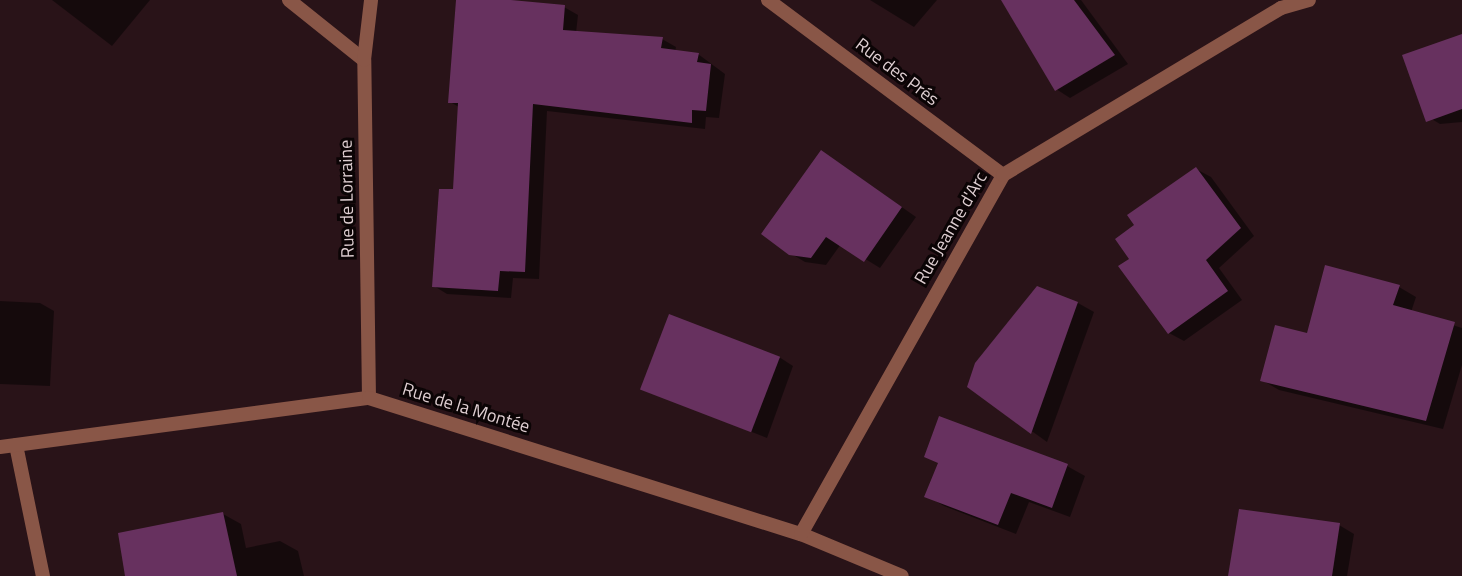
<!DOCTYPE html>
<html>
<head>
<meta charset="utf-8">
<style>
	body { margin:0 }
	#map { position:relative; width:1462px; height:576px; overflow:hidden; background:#291318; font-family:"Titillium Web",sans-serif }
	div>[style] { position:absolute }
	.shadow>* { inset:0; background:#0007 }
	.building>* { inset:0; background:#67315f; transform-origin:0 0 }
	.street>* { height:14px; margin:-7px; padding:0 7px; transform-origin:7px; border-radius:7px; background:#895647 }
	span { translate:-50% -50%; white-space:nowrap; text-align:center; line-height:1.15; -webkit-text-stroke:6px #0b0405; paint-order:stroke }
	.street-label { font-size:18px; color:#deced1 }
</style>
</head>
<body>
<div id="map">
	<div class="shadow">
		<i style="clip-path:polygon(52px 0,150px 0,112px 46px)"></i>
		<i style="clip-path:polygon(458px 0,564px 7px,578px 15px,576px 33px,662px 39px,676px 47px,675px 52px,698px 54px,725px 74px,719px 118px,706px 117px,705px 129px,547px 111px,539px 279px,513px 278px,511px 298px,447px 294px,434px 286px,454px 191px,459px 107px,450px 102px)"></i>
		<i style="clip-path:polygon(870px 0,937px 0,914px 27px)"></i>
		<i style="clip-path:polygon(1021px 0,1081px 0,1128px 64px,1070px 98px,1056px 89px)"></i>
		<i style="clip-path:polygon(1462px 35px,1462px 122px,1440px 124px,1425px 115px)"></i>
		<i style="clip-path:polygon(836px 161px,916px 217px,880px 268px,841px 244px,826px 265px,805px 262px,790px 253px)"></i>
		<i style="clip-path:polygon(1196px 169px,1211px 177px,1254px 236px,1219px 268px,1242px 300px,1184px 341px,1169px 333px,1131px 259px,1136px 226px)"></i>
		<i style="clip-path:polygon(1326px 267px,1399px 287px,1416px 297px,1411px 312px,1462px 328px,1462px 365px,1443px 429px,1279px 390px,1262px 380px,1308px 335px)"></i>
		<i style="clip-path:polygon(0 301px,40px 303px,54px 311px,50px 386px,0 384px)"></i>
		<i style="clip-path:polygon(1078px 303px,1094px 312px,1047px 442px,969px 386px)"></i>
		<i style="clip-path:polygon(779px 357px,793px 366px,767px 438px,642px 389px)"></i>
		<i style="clip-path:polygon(939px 464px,1067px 466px,1085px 476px,1070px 517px,1029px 502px,1016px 534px,944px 506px,927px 496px)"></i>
		<i style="clip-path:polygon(223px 514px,241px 524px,246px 548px,280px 541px,298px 551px,304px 576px,127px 576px)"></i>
		<i style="clip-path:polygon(1339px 525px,1354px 534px,1347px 576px,1230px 576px)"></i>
	</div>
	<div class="building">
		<i style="clip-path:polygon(456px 0,511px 0,565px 5px,563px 30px,663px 37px,661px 48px,699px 53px,697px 62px,711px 64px,706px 111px,692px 110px,692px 123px,533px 104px,525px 272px,500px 271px,498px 291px,432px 287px,439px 189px,453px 189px,458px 103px,448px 103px)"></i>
		<i style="clip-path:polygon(1001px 0,1074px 0,1115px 55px,1055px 91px)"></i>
		<i style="clip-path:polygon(1462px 34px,1462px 109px,1426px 122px,1402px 55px)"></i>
		<i style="clip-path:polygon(821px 150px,902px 207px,864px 262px,826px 237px,811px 258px,789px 255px,761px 234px)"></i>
		<i style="clip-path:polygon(1196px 167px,1241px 228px,1206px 260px,1228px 291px,1168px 334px,1118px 266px,1129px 259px,1115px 239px,1134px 225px,1127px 215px)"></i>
		<i style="clip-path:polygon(1325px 265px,1400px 285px,1393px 305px,1455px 322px,1426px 421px,1260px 381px,1275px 325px,1307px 333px)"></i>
		<i style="clip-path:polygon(1037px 286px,1078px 302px,1031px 434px,967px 387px,975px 363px)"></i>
		<i style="left:669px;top:314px;width:119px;height:81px;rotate:21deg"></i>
		<i style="clip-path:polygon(939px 416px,1068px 464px,1052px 508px,1011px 493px,998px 525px,924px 497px,938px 463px,924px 457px)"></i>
		<i style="clip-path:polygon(1239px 509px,1340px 523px,1332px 576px,1228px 576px)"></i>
		<i style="clip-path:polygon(223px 512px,237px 576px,125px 576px,118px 533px)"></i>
	</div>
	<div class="street">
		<i style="left:289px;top:0;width:96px;rotate:38.7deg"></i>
		<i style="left:768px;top:0;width:293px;rotate:36.7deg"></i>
		<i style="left:369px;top:398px;width:338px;rotate:-90.8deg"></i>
		<i style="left:364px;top:60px;width:60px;rotate:-83.3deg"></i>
		<i style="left:16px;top:445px;width:134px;rotate:78.4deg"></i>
		<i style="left:0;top:447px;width:372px;rotate:-7.6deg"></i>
		<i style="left:369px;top:398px;width:453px;rotate:17.5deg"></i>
		<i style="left:801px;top:534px;width:109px;rotate:22.6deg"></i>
		<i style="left:801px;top:534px;width:412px;rotate:-60.6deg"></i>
		<i style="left:1003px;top:175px;width:324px;rotate:-31deg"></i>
		<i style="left:1281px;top:8px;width:29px;rotate:-16deg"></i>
	</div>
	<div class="street-label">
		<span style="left:897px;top:72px;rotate:37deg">Rue des Prés</span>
		<span style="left:347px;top:199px;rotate:-91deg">Rue de Lorraine</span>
		<span style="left:951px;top:228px;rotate:-60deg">Rue Jeanne d'Arc</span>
		<span style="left:466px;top:408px;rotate:17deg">Rue de la Montée</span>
	</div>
</div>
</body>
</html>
